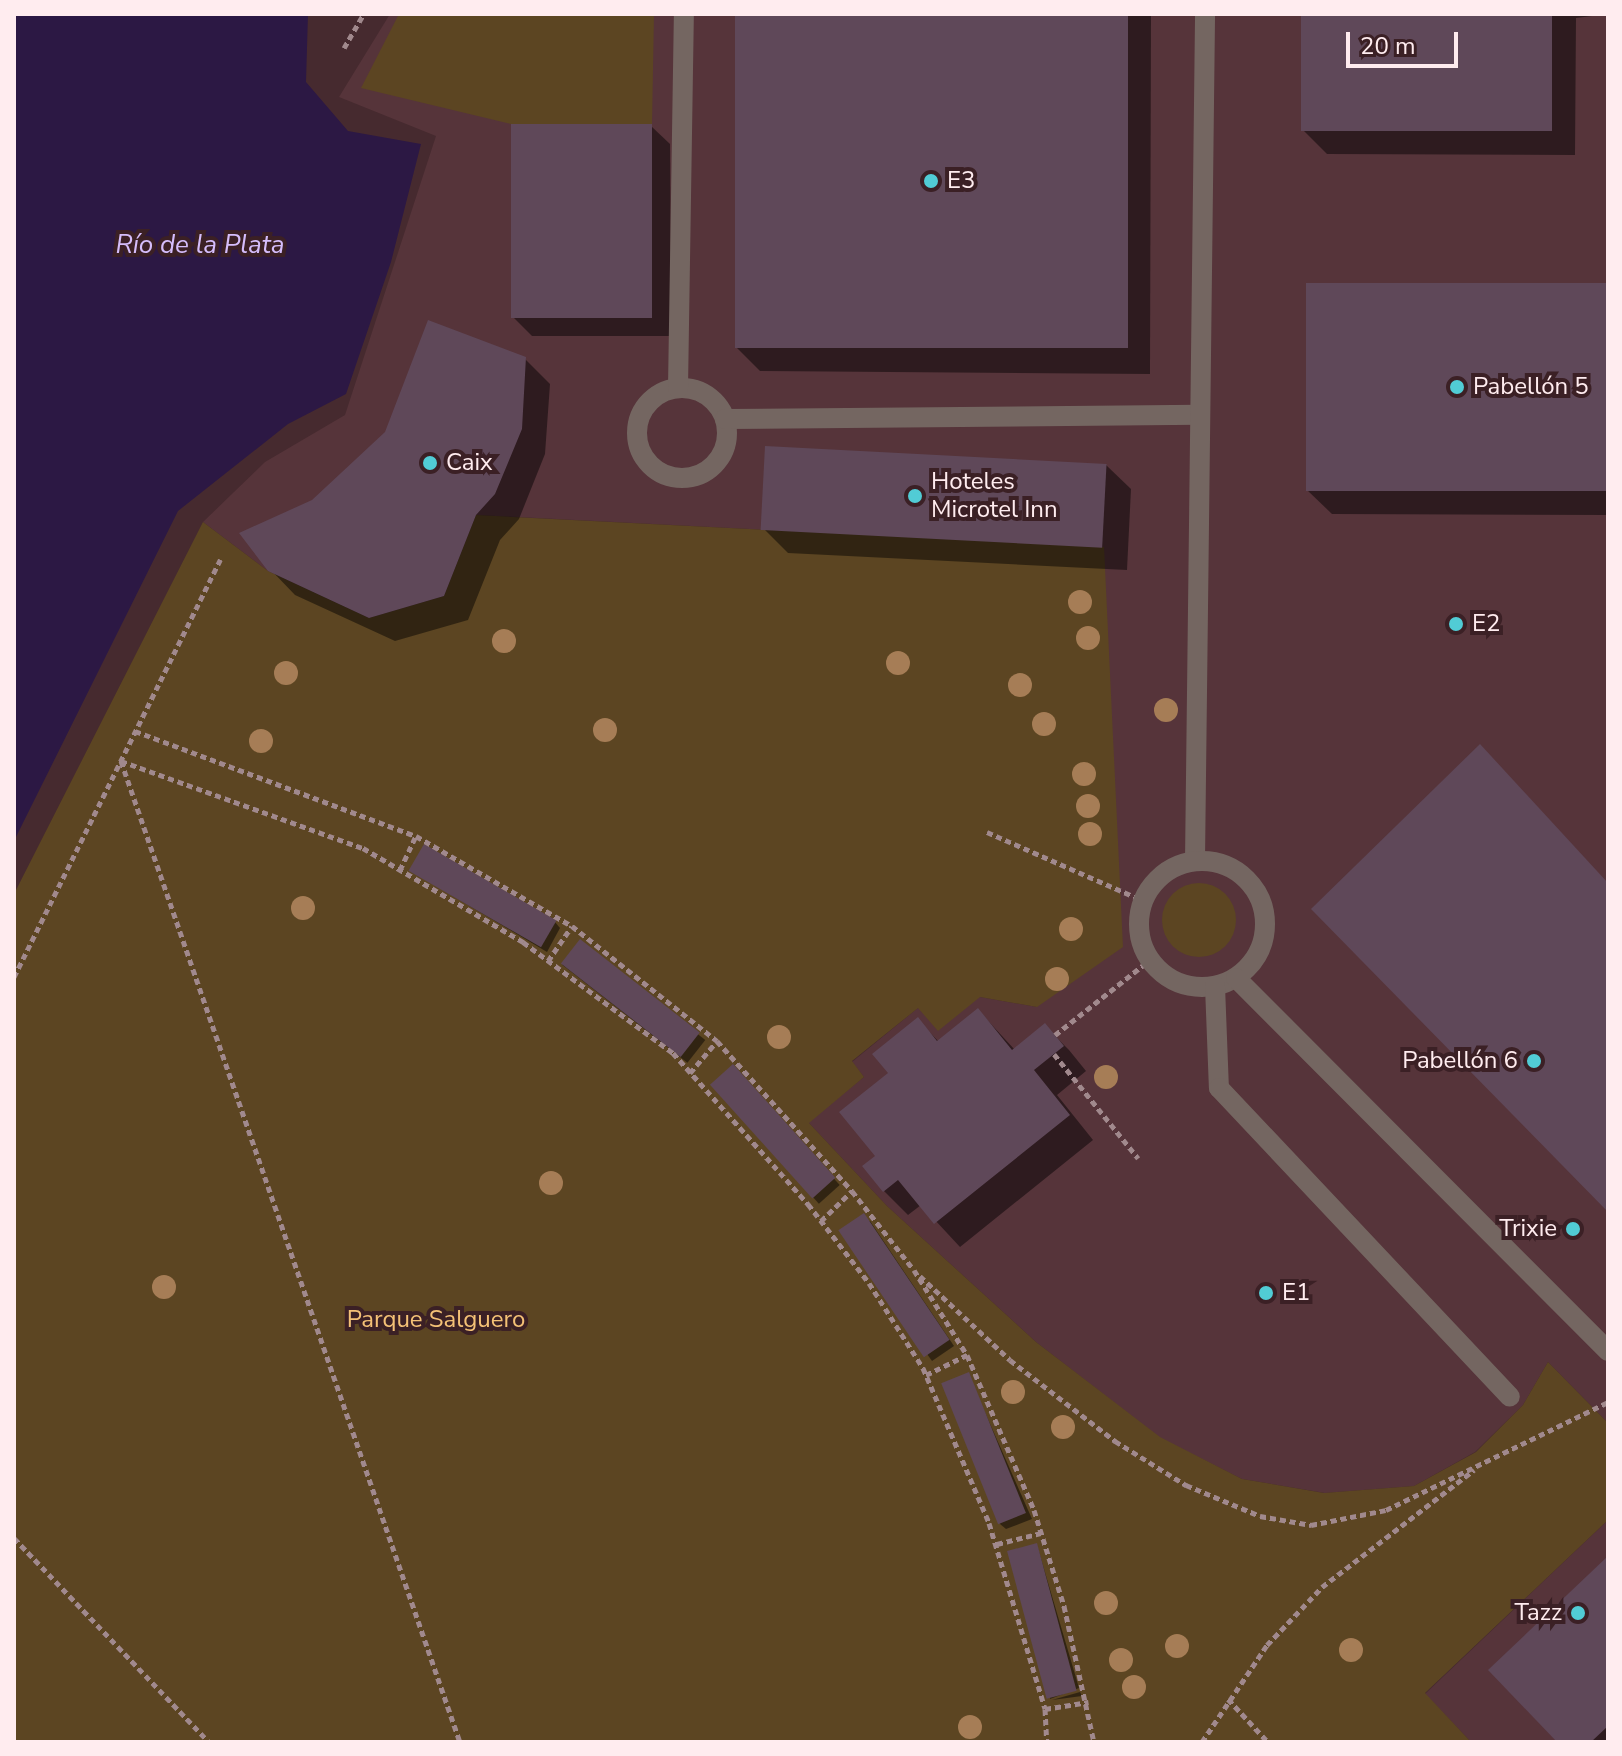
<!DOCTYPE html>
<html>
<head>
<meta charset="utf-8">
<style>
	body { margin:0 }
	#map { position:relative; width:1622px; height:1756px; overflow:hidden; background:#462a2f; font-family:"Nunito Sans",sans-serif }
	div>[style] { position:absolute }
	.built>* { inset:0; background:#56343a }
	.green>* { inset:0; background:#5c4522 }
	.round { border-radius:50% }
	.water>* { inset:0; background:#2c1844 }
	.shadow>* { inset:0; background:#0007; transform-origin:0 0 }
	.building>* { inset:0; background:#5f4859; transform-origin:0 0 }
	.path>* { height:5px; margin-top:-2.5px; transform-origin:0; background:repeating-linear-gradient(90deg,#a1898d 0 6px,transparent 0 10px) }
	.minor>* { height:20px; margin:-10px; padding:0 10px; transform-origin:10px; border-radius:10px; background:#746661 }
	.minor>.ring { margin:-10px; padding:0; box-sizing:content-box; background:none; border:20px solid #746661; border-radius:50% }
	.trees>* { width:24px; height:24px; margin:-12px; border-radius:50%; background:#a67d56 }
	.dots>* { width:22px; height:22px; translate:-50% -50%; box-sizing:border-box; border:4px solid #3b2025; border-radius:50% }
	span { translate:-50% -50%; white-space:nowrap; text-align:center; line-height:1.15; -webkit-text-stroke:8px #3b2025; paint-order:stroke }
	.poi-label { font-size:24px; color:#ffecef }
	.left { translate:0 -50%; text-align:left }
	.right { translate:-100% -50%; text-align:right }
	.park-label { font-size:24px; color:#f4c176 }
	.water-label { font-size:26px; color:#d5bdfb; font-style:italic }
	.frame { position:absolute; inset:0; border:16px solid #ffecef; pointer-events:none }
	.scale { position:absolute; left:1346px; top:32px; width:112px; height:36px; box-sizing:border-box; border:4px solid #ffecef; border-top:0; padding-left:10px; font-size:24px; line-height:28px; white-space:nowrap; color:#ffecef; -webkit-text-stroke:6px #3b2025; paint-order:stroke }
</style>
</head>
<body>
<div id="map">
	<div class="built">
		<i style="clip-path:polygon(390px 14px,1608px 14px,1608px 1423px,1548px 1362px,1523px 1405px,1475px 1452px,1414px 1486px,1325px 1493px,1242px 1479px,1160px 1438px,1036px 1342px,887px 1206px,808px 1122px,864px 1077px,852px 1062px,919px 1007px,980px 997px,1037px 1007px,1103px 547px,477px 515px,444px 596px,369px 618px,268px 571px,203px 522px,265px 462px,345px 415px,436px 136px,339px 97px)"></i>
		<i style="clip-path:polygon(1608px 1520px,1608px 1742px,1471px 1742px,1425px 1694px)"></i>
	</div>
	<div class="green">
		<i style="clip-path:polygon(399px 14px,654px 14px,652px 124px,511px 124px,361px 88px)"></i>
		<i style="clip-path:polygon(476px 515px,1104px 547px,1123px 947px,1037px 1007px,980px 997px,938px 1031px,918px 1008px,852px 1061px,864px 1077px,809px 1123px,887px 1206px,1036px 1342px,1160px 1437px,1242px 1479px,1324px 1493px,1414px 1486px,1476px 1452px,1523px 1405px,1548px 1362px,1608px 1423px,1608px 1520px,1425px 1693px,1471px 1742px,14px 1742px,14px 894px,203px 522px,268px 571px,369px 618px,444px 596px)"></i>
		<i class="round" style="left:1162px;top:883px;width:74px;height:74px"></i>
	</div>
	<div class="water">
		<i style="clip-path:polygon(14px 14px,308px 14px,306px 82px,348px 131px,421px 144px,391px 262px,346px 394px,288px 424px,178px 511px,14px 841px)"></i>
	</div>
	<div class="shadow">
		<i style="clip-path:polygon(737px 14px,1151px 14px,1150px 374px,760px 371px,736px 347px)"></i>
		<i style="clip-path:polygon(1303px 14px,1608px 14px,1576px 18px,1575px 155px,1327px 154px,1303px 130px)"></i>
		<i style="clip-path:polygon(651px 126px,670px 144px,671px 336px,532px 336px,513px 317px)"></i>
		<i style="clip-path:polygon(1608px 286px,1608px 515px,1332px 514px,1307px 490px)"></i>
		<i style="clip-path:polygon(525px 359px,550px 384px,545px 454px,519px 519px,500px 540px,468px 620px,395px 641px,295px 595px,270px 569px,313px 502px)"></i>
		<i style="clip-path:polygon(1106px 465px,1131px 489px,1127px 570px,788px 553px,764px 529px)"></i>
		<i style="clip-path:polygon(411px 871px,555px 922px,560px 928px,547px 952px)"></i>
		<i style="left:580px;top:942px;width:159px;height:29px;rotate:38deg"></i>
		<i style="clip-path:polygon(978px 1010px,1015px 1050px,1045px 1026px,1069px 1050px,1086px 1071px,1057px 1095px,1093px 1140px,960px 1247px,921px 1205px,908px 1215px,884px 1191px,878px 1156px,891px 1073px,918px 1020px,939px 1042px)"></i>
		<i style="left:738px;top:1072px;width:152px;height:28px;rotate:48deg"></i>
		<i style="clip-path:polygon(870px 1221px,954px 1346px,932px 1361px,841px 1232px)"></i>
		<i style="clip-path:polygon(968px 1374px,1032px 1519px,1006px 1529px,1000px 1524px)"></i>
		<i style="clip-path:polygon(1037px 1545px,1079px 1688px,1050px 1699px,1050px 1698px)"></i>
		<i style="clip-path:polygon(1608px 1559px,1608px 1742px,1559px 1742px)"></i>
		<i style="clip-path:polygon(1080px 1692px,1082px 1696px,1052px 1700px)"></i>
	</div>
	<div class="building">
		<i style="left:735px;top:14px;width:393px;height:334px"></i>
		<i style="left:1301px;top:14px;width:251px;height:117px"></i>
		<i style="left:511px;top:124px;width:141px;height:194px"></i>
		<i style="left:1306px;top:283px;width:302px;height:208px"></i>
		<i style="clip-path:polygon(428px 320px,526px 357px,522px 429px,495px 494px,476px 515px,444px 596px,369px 618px,268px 571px,239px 533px,312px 500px,385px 432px)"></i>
		<i style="left:765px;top:446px;width:342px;height:84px;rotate:3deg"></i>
		<i style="clip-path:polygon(1480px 744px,1608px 883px,1608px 1212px,1311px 909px)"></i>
		<i style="left:424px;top:844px;width:153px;height:31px;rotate:30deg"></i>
		<i style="left:580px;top:939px;width:152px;height:31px;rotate:38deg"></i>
		<i style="clip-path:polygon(978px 1008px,1012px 1050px,1045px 1023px,1064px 1046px,1034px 1070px,1070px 1115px,934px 1224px,898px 1180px,883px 1192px,862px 1166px,875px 1156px,839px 1112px,888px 1073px,872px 1054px,918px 1017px,937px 1041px)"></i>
		<i style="left:733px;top:1064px;width:153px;height:31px;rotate:48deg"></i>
		<i style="left:864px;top:1213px;width:153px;height:31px;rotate:56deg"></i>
		<i style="left:969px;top:1372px;width:152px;height:30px;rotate:68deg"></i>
		<i style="left:1037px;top:1543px;width:153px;height:31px;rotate:75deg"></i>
		<i style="clip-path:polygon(1608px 1556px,1608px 1726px,1591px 1742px,1557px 1742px,1488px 1670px)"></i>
	</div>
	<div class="path">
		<i style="left:344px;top:48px;width:39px;rotate:-60deg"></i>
		<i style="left:135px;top:731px;width:300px;rotate:20.5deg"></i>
		<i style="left:416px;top:836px;width:180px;rotate:30deg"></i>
		<i style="left:572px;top:926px;width:185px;rotate:38.4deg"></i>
		<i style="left:717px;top:1041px;width:202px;rotate:48deg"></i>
		<i style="left:852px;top:1191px;width:100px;rotate:51.9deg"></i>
		<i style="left:914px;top:1270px;width:100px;rotate:58.1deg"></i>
		<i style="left:967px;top:1355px;width:169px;rotate:66.6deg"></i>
		<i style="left:1034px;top:1510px;width:101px;rotate:72.6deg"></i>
		<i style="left:1064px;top:1606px;width:139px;rotate:77.6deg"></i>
		<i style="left:121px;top:761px;width:257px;rotate:19.8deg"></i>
		<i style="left:363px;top:848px;width:186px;rotate:30.4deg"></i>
		<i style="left:523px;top:942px;width:187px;rotate:36.5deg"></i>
		<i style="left:673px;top:1053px;width:203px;rotate:48.2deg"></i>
		<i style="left:808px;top:1204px;width:100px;rotate:52.3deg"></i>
		<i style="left:869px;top:1283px;width:101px;rotate:57.6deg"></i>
		<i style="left:923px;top:1368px;width:168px;rotate:66.9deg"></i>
		<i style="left:989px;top:1523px;width:194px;rotate:73.2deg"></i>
		<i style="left:1045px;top:1709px;width:33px;rotate:87deg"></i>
		<i style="left:121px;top:761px;width:1038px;rotate:70.94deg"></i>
		<i style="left:987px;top:832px;width:171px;rotate:23.7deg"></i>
		<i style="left:400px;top:870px;width:38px;rotate:-65deg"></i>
		<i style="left:548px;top:961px;width:42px;rotate:-55.6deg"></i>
		<i style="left:14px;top:977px;width:466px;rotate:-63.7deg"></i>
		<i style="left:1055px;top:1035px;width:122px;rotate:-38.4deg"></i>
		<i style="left:1054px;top:1054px;width:134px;rotate:51.1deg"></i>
		<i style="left:690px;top:1073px;width:42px;rotate:-49.8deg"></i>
		<i style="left:821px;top:1221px;width:43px;rotate:-44.1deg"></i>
		<i style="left:920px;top:1276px;width:123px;rotate:43deg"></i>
		<i style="left:1010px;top:1360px;width:133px;rotate:37.6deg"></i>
		<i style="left:1115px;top:1441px;width:84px;rotate:31.8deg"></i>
		<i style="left:1186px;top:1485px;width:80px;rotate:22.7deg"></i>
		<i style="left:1260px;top:1516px;width:52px;rotate:10deg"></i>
		<i style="left:1311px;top:1525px;width:76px;rotate:-11.3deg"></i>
		<i style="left:1386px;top:1510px;width:247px;rotate:-25.9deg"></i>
		<i style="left:926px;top:1375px;width:46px;rotate:-26deg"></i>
		<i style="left:14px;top:1538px;width:282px;rotate:46.3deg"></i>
		<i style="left:997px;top:1544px;width:45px;rotate:-14deg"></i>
		<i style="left:1228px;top:1699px;width:59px;rotate:47.1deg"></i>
		<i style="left:1045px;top:1709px;width:44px;rotate:-9.2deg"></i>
		<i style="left:1202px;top:1742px;width:117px;rotate:-56.2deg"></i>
		<i style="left:1267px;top:1645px;width:80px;rotate:-46.5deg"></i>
		<i style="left:1322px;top:1587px;width:192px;rotate:-37.6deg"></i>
	</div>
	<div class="minor">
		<i class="ring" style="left:637px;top:388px;width:70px;height:70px"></i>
		<i style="left:678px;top:388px;width:374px;rotate:-89.1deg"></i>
		<i style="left:725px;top:419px;width:474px;rotate:-0.5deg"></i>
		<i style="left:1195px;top:861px;width:847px;rotate:-89.32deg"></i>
		<i class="ring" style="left:1139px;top:861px;width:106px;height:106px"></i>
		<i style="left:1236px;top:978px;width:527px;rotate:45.08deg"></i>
		<i style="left:1215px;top:986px;width:102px;rotate:87.8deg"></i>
		<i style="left:1219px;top:1088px;width:424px;rotate:46.7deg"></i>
	</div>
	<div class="trees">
		<i style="left:1080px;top:602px"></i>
		<i style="left:1088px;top:638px"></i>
		<i style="left:504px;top:641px"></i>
		<i style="left:898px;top:663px"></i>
		<i style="left:286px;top:673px"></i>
		<i style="left:1020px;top:685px"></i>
		<i style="left:1166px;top:710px"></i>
		<i style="left:1044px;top:724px"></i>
		<i style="left:605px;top:730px"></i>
		<i style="left:261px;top:741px"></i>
		<i style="left:1084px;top:774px"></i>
		<i style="left:1088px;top:806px"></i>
		<i style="left:1090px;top:834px"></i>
		<i style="left:303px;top:908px"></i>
		<i style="left:1071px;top:929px"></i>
		<i style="left:1057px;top:979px"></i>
		<i style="left:779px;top:1037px"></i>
		<i style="left:1106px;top:1077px"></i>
		<i style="left:551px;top:1183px"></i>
		<i style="left:164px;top:1287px"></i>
		<i style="left:1013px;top:1392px"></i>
		<i style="left:1063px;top:1427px"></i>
		<i style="left:1106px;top:1603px"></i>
		<i style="left:1177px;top:1646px"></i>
		<i style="left:1351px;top:1650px"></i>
		<i style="left:1121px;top:1660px"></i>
		<i style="left:1134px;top:1687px"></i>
		<i style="left:970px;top:1727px"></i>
	</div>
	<div class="dots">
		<i style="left:931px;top:181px;background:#51ccd5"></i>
		<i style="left:1457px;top:387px;background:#51ccd5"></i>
		<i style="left:430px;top:463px;background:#51ccd5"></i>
		<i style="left:915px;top:496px;background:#51ccd5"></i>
		<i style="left:1456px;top:624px;background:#51ccd5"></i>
		<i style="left:1534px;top:1061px;background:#51ccd5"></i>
		<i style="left:1573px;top:1229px;background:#51ccd5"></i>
		<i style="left:1266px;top:1293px;background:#51ccd5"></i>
		<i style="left:1578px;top:1613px;background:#51ccd5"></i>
	</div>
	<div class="poi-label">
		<span class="left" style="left:947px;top:181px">E3</span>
		<span class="left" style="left:1473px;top:387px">Pabellón 5</span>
		<span class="left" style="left:446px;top:463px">Caix</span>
		<span class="left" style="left:931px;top:496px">Hoteles<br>Microtel Inn</span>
		<span class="left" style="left:1472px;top:624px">E2</span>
		<span class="right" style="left:1518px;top:1061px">Pabellón 6</span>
		<span class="right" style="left:1557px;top:1229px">Trixie</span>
		<span class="left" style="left:1282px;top:1293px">E1</span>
		<span class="right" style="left:1562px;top:1613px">Tazz</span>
	</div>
	<div class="park-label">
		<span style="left:436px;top:1320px">Parque Salguero</span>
	</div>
	<div class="water-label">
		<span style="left:200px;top:245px">Río de la Plata</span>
	</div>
	<div class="frame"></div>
	<div class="scale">20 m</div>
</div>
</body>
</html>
